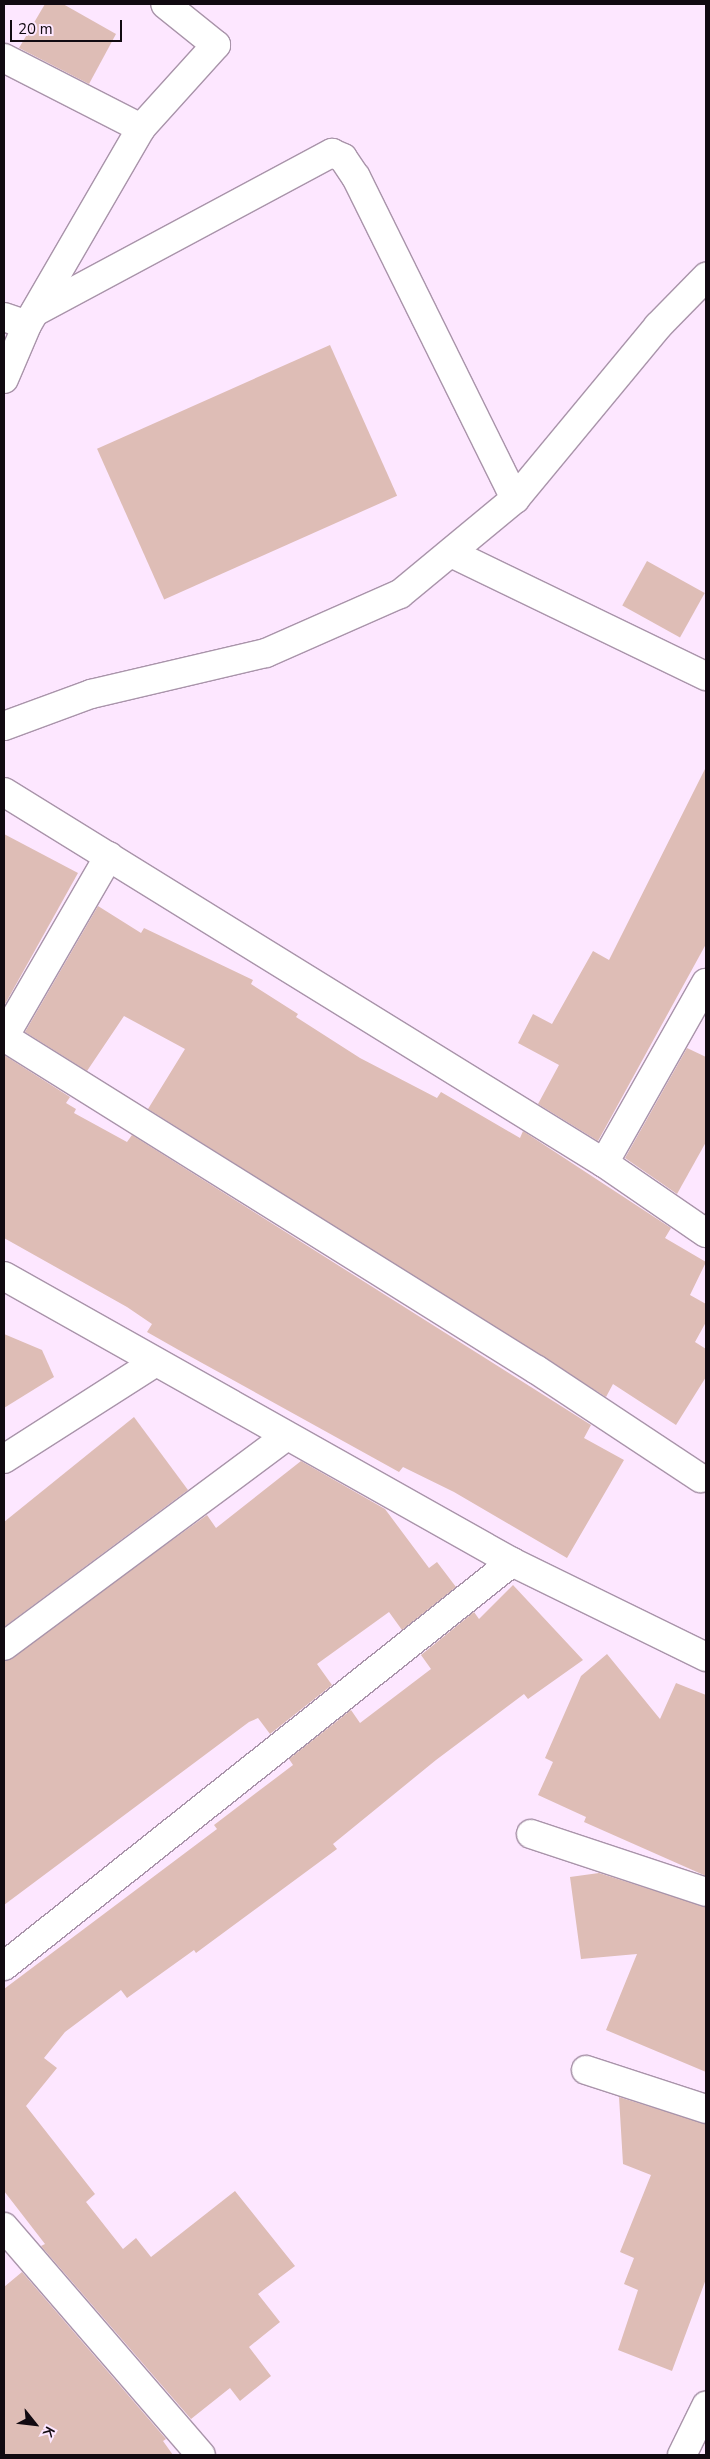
<!DOCTYPE html>
<html>
<head>
<meta charset="utf-8">
<style>
	body { margin:0 }
	#map { position:relative; width:710px; height:2459px; overflow:hidden; background:#fde7ff; font-family:"Nunito Sans",sans-serif }
	div>[style] { position:absolute }
	.building>* { inset:0; background:#debdb6; transform-origin:0 0 }
	.roads { filter:drop-shadow(1px 0 #a994aa) drop-shadow(-1px 0 #a994aa) drop-shadow(0 1px #a994aa) drop-shadow(0 -1px #a994aa) }
	.minor>* { height:28px; margin:-14px; padding:0 14px; transform-origin:14px; border-radius:14px; background:#fff }
	span { translate:-50% -50%; white-space:nowrap; text-align:center; line-height:1.15; -webkit-text-stroke:4.5px #fde7ff; paint-order:stroke }
	.frame { position:absolute; inset:0; border:5px solid #110a11; pointer-events:none }
	.north { position:absolute; left:10px; top:2399px; width:50px; height:50px; -webkit-text-stroke:4px #fde7ff; paint-order:stroke; rotate:119deg; font-size:14px; font-weight:700; line-height:20px; text-align:center; color:#110a11 }
	.north::after { content:''; display:block; margin:auto; width:18px; height:22px; background:#110a11; clip-path:polygon(50% 0,100% 100%,50% 72%,0 100%) }
	.scale { position:absolute; left:10px; top:20px; width:112px; height:22px; box-sizing:border-box; border:2px solid #110a11; border-top:0; padding-left:6px; font-size:15px; line-height:18px; white-space:nowrap; color:#110a11; -webkit-text-stroke:4px #fde7ff; paint-order:stroke }
</style>
</head>
<body>
<div id="map">
	<div class="building">
		<i style="clip-path:polygon(45px 4px,63px 4px,116px 34px,89px 84px,19px 48px)"></i>
		<i style="left:330px;top:345px;width:165px;height:255px;rotate:66deg"></i>
		<i style="left:647px;top:561px;width:66px;height:51px;rotate:29deg"></i>
		<i style="clip-path:polygon(706px 767px,706px 944px,598px 1141px,538px 1104px,559px 1065px,518px 1043px,533px 1014px,552px 1024px,593px 951px,609px 960px)"></i>
		<i style="clip-path:polygon(4px 834px,78px 873px,4px 1006px)"></i>
		<i style="clip-path:polygon(98px 906px,141px 933px,144px 928px,253px 980px,251px 984px,298px 1014px,296px 1017px,360px 1058px,437px 1098px,441px 1092px,520px 1138px,523px 1131px,671px 1228px,665px 1238px,706px 1262px,690px 1295px,706px 1304px,706px 1322px,695px 1342px,706px 1349px,706px 1377px,676px 1425px,613px 1384px,606px 1397px,148px 1109px,185px 1049px,124px 1016px,87px 1071px,25px 1032px)"></i>
		<i style="clip-path:polygon(687px 1048px,706px 1057px,706px 1142px,677px 1194px,625px 1158px)"></i>
		<i style="clip-path:polygon(4px 1055px,70px 1097px,66px 1103px,76px 1109px,74px 1113px,127px 1142px,132px 1135px,591px 1425px,584px 1438px,624px 1460px,567px 1558px,454px 1492px,403px 1467px,399px 1472px,184px 1353px,147px 1332px,152px 1324px,127px 1307px,4px 1238px)"></i>
		<i style="clip-path:polygon(4px 1334px,42px 1350px,54px 1377px,4px 1408px)"></i>
		<i style="clip-path:polygon(134px 1417px,188px 1490px,4px 1627px,4px 1522px)"></i>
		<i style="clip-path:polygon(301px 1461px,385px 1509px,429px 1568px,437px 1562px,456px 1587px,402px 1630px,389px 1612px,317px 1664px,332px 1685px,270px 1734px,258px 1718px,249px 1722px,4px 1905px,4px 1661px,207px 1515px,216px 1528px)"></i>
		<i style="clip-path:polygon(513px 1585px,583px 1660px,528px 1699px,524px 1694px,436px 1760px,333px 1844px,337px 1849px,196px 1953px,194px 1950px,127px 1998px,121px 1990px,65px 2032px,44px 2058px,57px 2068px,26px 2106px,95px 2194px,86px 2202px,123px 2249px,136px 2238px,151px 2257px,235px 2191px,295px 2266px,258px 2294px,280px 2322px,249px 2347px,271px 2376px,240px 2401px,230px 2388px,191px 2419px,41px 2246px,45px 2244px,4px 2191px,4px 1989px,217px 1829px,214px 1825px,293px 1765px,289px 1759px,351px 1710px,360px 1723px,431px 1669px,421px 1655px,474px 1612px,479px 1619px)"></i>
		<i style="clip-path:polygon(607px 1654px,660px 1719px,676px 1683px,706px 1695px,706px 1876px,584px 1822px,586px 1817px,538px 1795px,553px 1762px,545px 1758px,581px 1676px)"></i>
		<i style="clip-path:polygon(599px 1873px,706px 1907px,706px 2072px,606px 2030px,637px 1954px,581px 1959px,570px 1877px)"></i>
		<i style="clip-path:polygon(619px 2097px,706px 2124px,706px 2279px,672px 2371px,618px 2350px,638px 2290px,624px 2284px,634px 2258px,620px 2252px,651px 2175px,623px 2164px)"></i>
		<i style="clip-path:polygon(22px 2272px,166px 2439px,163px 2441px,173px 2455px,4px 2455px,4px 2287px)"></i>
	</div>
	<div class="roads">
		<div class="minor">
			<i style="left:4px;top:58px;width:154px;rotate:27.1deg"></i>
			<i style="left:35px;top:312px;width:337px;rotate:-28.2deg"></i>
			<i style="left:332px;top:153px;width:12px;rotate:24deg"></i>
			<i style="left:343px;top:158px;width:23px;rotate:56deg"></i>
			<i style="left:356px;top:177px;width:359px;rotate:63.7deg"></i>
			<i style="left:4px;top:317px;width:24px;rotate:19deg"></i>
			<i style="left:4px;top:379px;width:59px;rotate:-66.9deg"></i>
			<i style="left:27px;top:325px;width:228px;rotate:-59.9deg"></i>
			<i style="left:141px;top:128px;width:112px;rotate:-47.9deg"></i>
			<i style="left:216px;top:45px;width:65px;rotate:-141.2deg"></i>
			<i style="left:451px;top:553px;width:283px;rotate:25.8deg"></i>
			<i style="left:4px;top:726px;width:93px;rotate:-20.2deg"></i>
			<i style="left:91px;top:694px;width:180px;rotate:-13.2deg"></i>
			<i style="left:266px;top:653px;width:146px;rotate:-23.8deg"></i>
			<i style="left:400px;top:594px;width:149px;rotate:-39.6deg"></i>
			<i style="left:515px;top:499px;width:224px;rotate:-50.4deg"></i>
			<i style="left:658px;top:326px;width:69px;rotate:-45.6deg"></i>
			<i style="left:4px;top:792px;width:705px;rotate:31.73deg"></i>
			<i style="left:604px;top:1163px;width:124px;rotate:34.5deg"></i>
			<i style="left:109px;top:856px;width:209px;rotate:120.1deg"></i>
			<i style="left:4px;top:1037px;width:628px;rotate:32deg"></i>
			<i style="left:537px;top:1370px;width:196px;rotate:33.5deg"></i>
			<i style="left:604px;top:1163px;width:207px;rotate:-60.5deg"></i>
			<i style="left:4px;top:1276px;width:583px;rotate:29.38deg"></i>
			<i style="left:512px;top:1562px;width:216px;rotate:26.1deg"></i>
			<i style="left:4px;top:1459px;width:178px;rotate:-32.6deg"></i>
			<i style="left:4px;top:1646px;width:350px;rotate:-36.6deg"></i>
			<i style="left:531px;top:1834px;width:184px;rotate:18.3deg"></i>
			<i style="left:4px;top:1966px;width:649px;rotate:-38.49deg"></i>
			<i style="left:586px;top:2070px;width:126px;rotate:18deg"></i>
			<i style="left:4px;top:2227px;width:301px;rotate:49.2deg"></i>
			<i style="left:682px;top:2455px;width:55px;rotate:-63.9deg"></i>
		</div>
	</div>
	<div class="frame"></div>
	<div class="north">K</div>
	<div class="scale">20 m</div>
</div>
</body>
</html>
